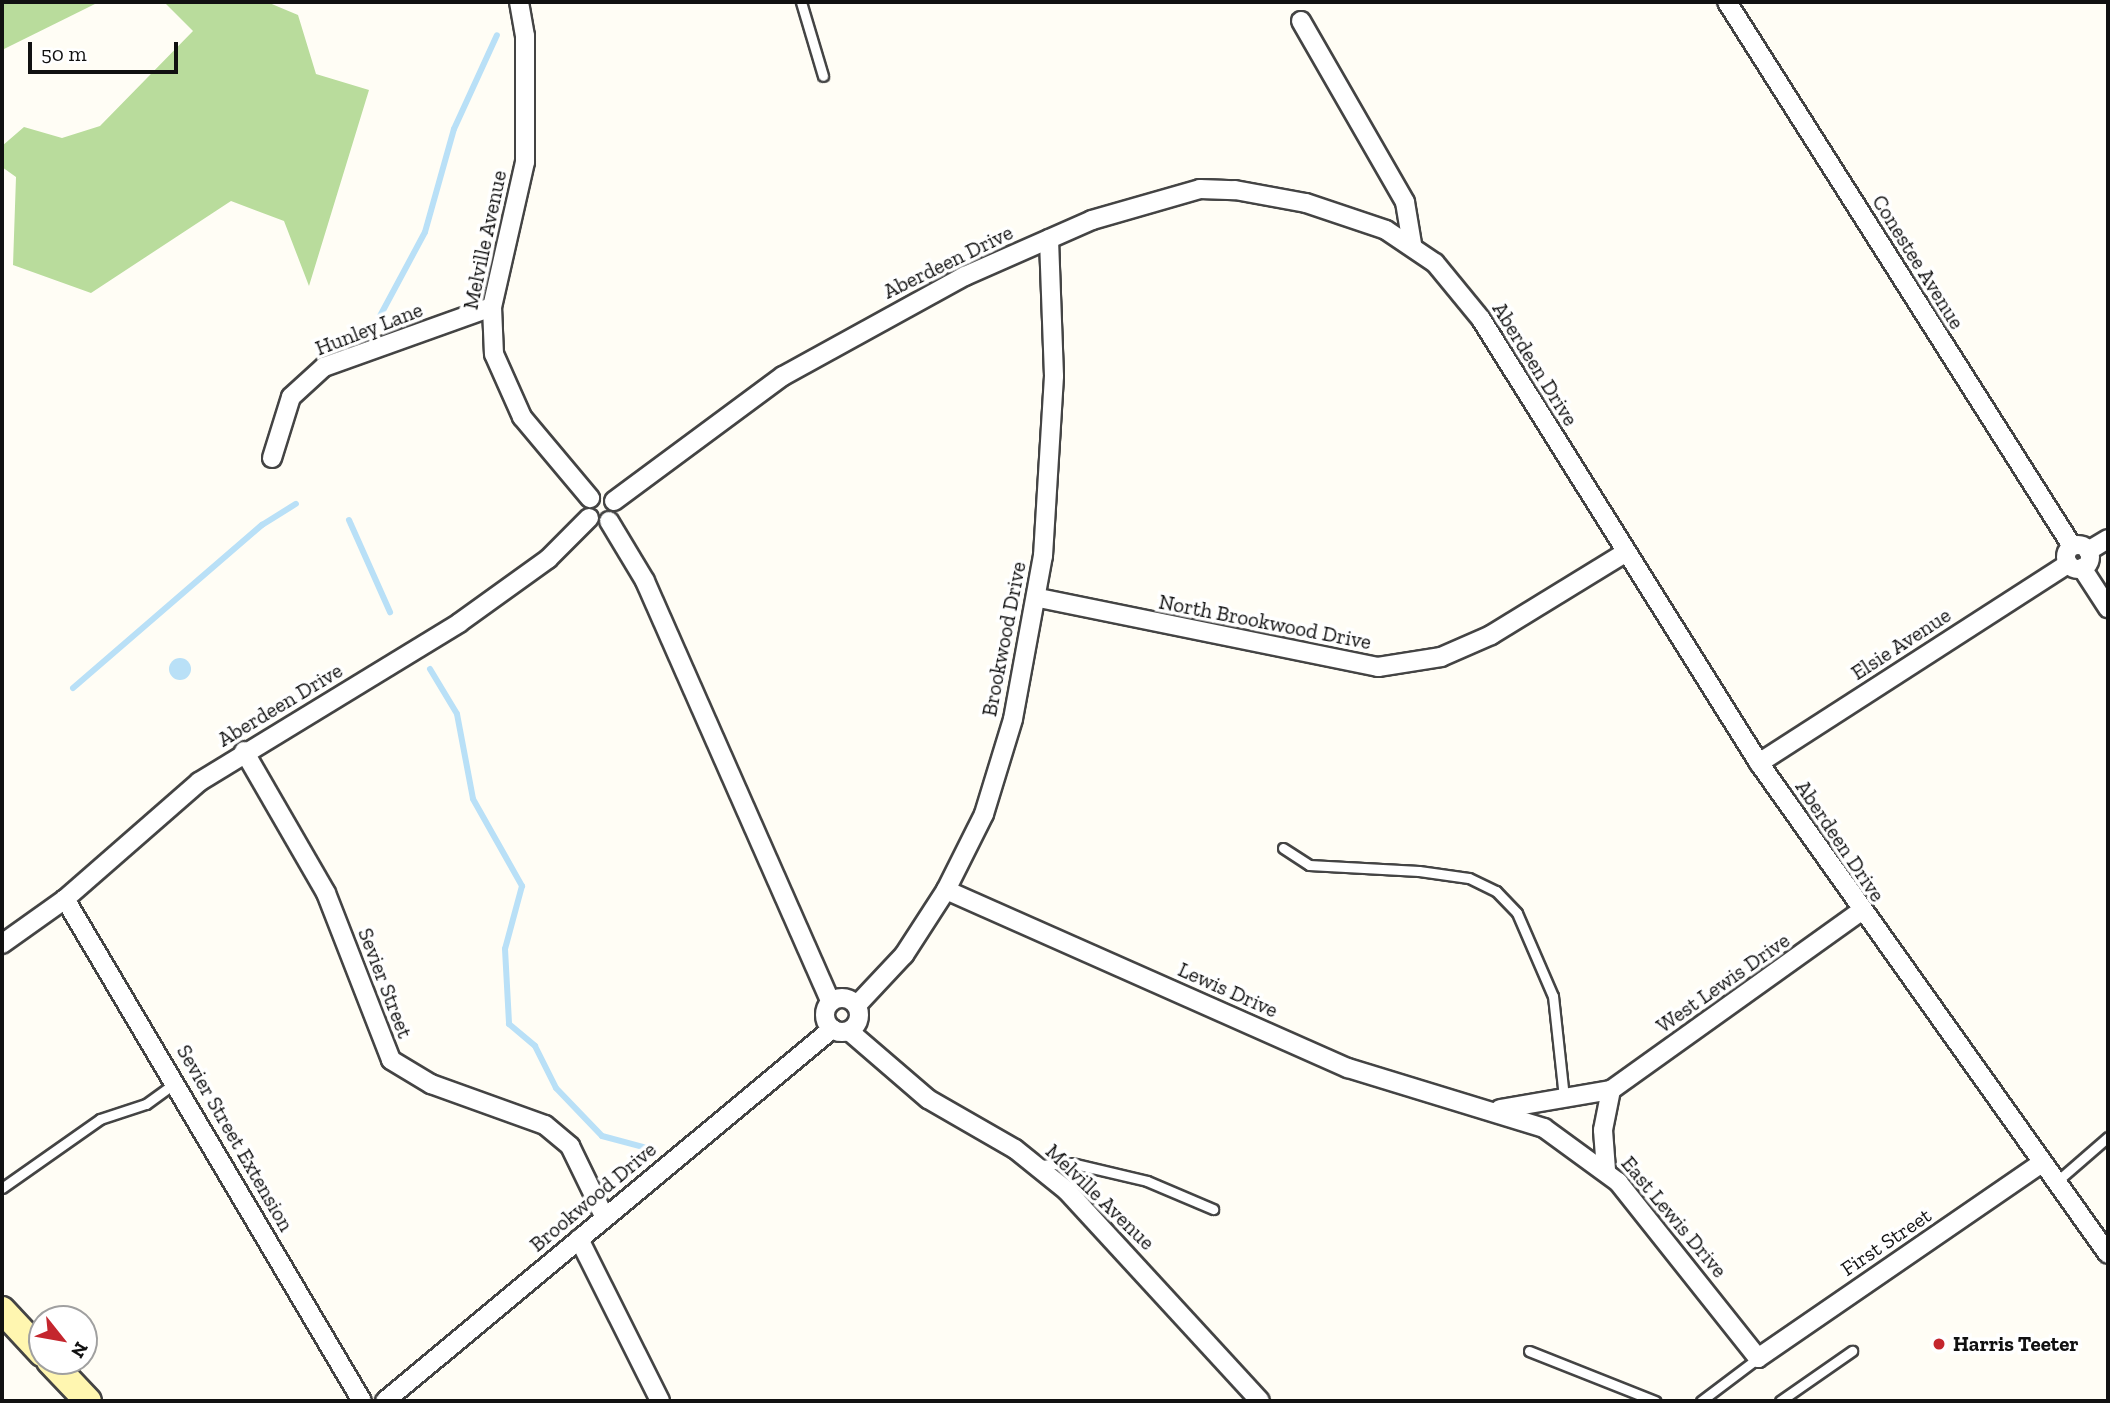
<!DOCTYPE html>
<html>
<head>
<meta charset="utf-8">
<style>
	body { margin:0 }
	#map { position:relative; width:2110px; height:1403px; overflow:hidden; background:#fffdf5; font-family:"Zilla Slab",serif }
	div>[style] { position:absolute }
	.forest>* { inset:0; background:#b9dc9c }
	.water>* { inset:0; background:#b9e0f7 }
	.round { border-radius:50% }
	.stream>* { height:6px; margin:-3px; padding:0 3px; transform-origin:3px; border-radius:3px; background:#b9e0f7 }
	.roads { filter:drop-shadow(2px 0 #444) drop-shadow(-2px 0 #444) drop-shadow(0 2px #444) drop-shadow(0 -2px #444) }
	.service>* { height:9px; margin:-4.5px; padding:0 4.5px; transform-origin:4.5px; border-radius:4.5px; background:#fff }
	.minor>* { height:18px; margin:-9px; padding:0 9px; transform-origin:9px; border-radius:9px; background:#fff }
	.minor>.ring { margin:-9px; padding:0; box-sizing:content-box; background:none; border:18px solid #fff; border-radius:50% }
	.secondary>* { height:26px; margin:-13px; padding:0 13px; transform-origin:13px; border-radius:13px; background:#fff6b0 }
	.dots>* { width:19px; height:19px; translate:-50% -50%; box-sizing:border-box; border:4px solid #fff; border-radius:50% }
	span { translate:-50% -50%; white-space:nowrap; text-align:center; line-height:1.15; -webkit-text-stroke:7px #fff; paint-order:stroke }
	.street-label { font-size:21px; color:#111 }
	.poi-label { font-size:21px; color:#111; font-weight:700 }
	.left { translate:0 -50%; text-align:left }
	.frame { position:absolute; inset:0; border:4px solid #111; pointer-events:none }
	.north { position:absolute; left:28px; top:1305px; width:70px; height:70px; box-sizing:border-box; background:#fff; border:2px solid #a0a0a0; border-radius:50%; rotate:121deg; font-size:19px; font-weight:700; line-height:28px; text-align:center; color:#111 }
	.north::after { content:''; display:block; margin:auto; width:24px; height:32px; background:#c4262e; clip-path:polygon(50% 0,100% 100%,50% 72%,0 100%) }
	.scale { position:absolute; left:28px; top:42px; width:150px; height:32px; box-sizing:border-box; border:4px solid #111; border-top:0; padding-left:9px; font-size:21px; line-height:24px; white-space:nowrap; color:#111; -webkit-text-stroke:5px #fff; paint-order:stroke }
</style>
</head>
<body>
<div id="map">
	<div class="forest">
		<i style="clip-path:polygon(2px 2px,99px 2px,2px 50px)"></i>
		<i style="clip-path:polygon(164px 2px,267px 2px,298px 15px,316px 74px,369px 90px,309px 286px,284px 221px,231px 201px,91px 293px,13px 265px,16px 177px,2px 167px,2px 146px,24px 127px,62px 138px,100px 126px,193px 31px)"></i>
	</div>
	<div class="water">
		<i class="round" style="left:169px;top:658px;width:22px;height:22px"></i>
	</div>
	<div class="stream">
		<i style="left:380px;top:316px;width:95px;rotate:-61.8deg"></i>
		<i style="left:425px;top:232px;width:107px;rotate:-74.3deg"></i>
		<i style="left:454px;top:129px;width:103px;rotate:-65.4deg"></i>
		<i style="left:349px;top:520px;width:101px;rotate:66deg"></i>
		<i style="left:430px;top:669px;width:52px;rotate:59deg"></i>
		<i style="left:457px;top:714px;width:86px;rotate:79.3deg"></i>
		<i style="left:473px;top:799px;width:100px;rotate:60.6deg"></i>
		<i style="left:522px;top:886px;width:65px;rotate:105.1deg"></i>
		<i style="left:505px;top:949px;width:75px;rotate:86.9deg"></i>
		<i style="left:509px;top:1024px;width:34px;rotate:40deg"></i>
		<i style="left:535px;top:1046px;width:47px;rotate:63.4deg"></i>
		<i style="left:556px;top:1088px;width:66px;rotate:46.2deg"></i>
		<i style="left:602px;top:1136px;width:47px;rotate:14.9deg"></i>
		<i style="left:73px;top:688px;width:250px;rotate:-40.8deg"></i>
		<i style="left:262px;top:525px;width:40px;rotate:-32deg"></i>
	</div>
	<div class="roads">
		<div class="service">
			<i style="left:801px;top:2px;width:77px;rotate:73.4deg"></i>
			<i style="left:1283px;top:848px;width:31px;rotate:33deg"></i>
			<i style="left:1309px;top:865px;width:110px;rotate:3.1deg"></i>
			<i style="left:1419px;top:871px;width:50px;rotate:8deg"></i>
			<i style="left:1469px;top:878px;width:30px;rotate:26deg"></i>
			<i style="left:1496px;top:891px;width:30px;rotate:46deg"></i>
			<i style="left:1517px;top:913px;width:90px;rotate:66.6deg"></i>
			<i style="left:1553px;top:996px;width:103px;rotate:83.8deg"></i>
			<i style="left:1038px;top:1165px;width:33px;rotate:-3deg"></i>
			<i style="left:1071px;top:1163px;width:78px;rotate:13.3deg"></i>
			<i style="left:1147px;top:1181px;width:72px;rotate:23deg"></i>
			<i style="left:2055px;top:1183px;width:70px;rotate:-41deg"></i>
			<i style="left:2px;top:1188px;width:120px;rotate:-35.1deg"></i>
			<i style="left:100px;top:1119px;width:48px;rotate:-18.1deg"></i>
			<i style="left:146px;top:1104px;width:36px;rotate:-36deg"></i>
			<i style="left:1529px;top:1351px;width:136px;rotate:21.6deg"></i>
			<i style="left:1701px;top:1401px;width:71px;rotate:-37deg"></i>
			<i style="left:1780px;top:1401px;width:88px;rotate:-34.8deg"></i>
		</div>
		<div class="minor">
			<i style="left:519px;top:2px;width:35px;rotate:80deg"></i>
			<i style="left:525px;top:36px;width:126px;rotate:90deg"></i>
			<i style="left:525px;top:162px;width:149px;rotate:102.8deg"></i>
			<i style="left:492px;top:307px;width:47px;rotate:87.6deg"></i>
			<i style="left:494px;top:354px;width:69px;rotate:66deg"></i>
			<i style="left:522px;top:417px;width:106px;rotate:50deg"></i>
			<i style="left:1727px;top:2px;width:644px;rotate:57.62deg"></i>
			<i style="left:1301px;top:21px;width:209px;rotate:60.1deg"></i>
			<i style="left:1405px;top:202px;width:43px;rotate:80.5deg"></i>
			<i style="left:272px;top:458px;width:64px;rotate:-72.7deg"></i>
			<i style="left:291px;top:397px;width:45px;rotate:-42.3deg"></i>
			<i style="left:324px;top:367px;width:178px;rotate:-19.7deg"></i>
			<i style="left:614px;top:501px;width:210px;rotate:-36.5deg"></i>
			<i style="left:783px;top:376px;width:208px;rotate:-28.8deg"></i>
			<i style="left:965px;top:276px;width:139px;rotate:-23.8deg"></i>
			<i style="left:1092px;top:220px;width:112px;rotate:-16deg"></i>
			<i style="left:1200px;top:189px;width:35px;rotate:2deg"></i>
			<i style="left:1235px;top:190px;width:72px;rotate:10.4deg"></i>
			<i style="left:1306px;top:203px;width:84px;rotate:18.6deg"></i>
			<i style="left:1386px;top:230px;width:59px;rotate:34deg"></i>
			<i style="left:1435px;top:263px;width:72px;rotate:50.6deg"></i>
			<i style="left:1481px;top:319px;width:524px;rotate:57.95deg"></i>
			<i style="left:1759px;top:763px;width:602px;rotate:54.6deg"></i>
			<i style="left:609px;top:521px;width:70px;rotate:59deg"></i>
			<i style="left:645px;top:581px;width:460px;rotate:66.2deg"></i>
			<i class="ring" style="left:2066px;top:545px;width:6px;height:6px"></i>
			<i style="left:2088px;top:551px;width:23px;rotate:-31deg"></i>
			<i style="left:2082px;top:568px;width:48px;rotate:57deg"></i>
			<i style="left:1039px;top:598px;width:346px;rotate:11.5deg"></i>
			<i style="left:1378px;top:667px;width:64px;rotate:-9deg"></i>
			<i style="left:1441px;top:657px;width:55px;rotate:-23.7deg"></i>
			<i style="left:1491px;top:635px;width:157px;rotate:-31.5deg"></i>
			<i style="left:244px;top:751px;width:164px;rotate:60deg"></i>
			<i style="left:326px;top:893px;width:179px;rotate:68.7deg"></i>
			<i style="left:391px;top:1060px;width:47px;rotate:31deg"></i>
			<i style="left:431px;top:1084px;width:121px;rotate:19.8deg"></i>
			<i style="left:545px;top:1125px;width:33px;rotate:40deg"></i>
			<i style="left:570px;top:1146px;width:78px;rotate:64.1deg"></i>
			<i style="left:1759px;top:763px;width:368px;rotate:-32.8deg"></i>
			<i style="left:946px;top:890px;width:440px;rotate:23.9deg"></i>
			<i style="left:1348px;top:1068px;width:205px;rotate:17deg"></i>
			<i style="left:1544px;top:1128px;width:92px;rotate:36.1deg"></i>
			<i style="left:1618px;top:1182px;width:225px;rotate:51.5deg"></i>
			<i style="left:1758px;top:1358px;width:342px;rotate:-34.5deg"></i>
			<i style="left:65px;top:899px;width:583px;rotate:59.39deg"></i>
			<i style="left:2px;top:944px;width:77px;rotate:-35.5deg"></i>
			<i style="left:65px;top:899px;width:178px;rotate:-41.1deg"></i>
			<i style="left:199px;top:782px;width:305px;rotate:-31.4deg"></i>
			<i style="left:459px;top:623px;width:110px;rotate:-35.7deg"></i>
			<i style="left:548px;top:559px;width:58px;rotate:-45deg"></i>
			<i class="ring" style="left:825px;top:998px;width:16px;height:16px"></i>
			<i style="left:857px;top:1005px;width:69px;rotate:-46.8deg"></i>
			<i style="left:904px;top:955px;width:77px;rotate:-57.1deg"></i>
			<i style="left:946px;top:890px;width:85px;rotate:-63.4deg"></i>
			<i style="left:984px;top:814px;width:99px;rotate:-73deg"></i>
			<i style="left:1013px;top:719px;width:166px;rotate:-79.6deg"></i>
			<i style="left:1043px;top:556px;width:180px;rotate:-86.5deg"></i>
			<i style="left:1054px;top:376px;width:137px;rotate:-92.1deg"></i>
			<i style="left:849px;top:1031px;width:104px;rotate:40.7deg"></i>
			<i style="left:928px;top:1099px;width:100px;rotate:29.9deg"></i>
			<i style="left:1015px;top:1149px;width:67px;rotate:38.9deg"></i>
			<i style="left:1067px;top:1191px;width:285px;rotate:47.4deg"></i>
			<i style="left:1500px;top:1109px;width:113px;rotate:-9.7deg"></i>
			<i style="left:1606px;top:1170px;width:40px;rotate:-94.3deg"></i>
			<i style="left:1603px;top:1130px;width:41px;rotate:-78.7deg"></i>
			<i style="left:1611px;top:1090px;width:306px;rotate:-35.6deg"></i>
			<i style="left:579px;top:1239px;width:181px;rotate:63.4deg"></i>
			<i style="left:385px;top:1401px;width:582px;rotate:-39.77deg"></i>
		</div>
		<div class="secondary">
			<i style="left:2px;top:1310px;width:59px;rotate:47.1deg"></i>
			<i style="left:50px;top:1361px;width:55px;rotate:46.5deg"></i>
		</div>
	</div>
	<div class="dots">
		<i style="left:1939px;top:1344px;background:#c4262e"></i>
	</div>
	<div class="street-label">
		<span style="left:485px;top:240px;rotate:-78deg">Melville Avenue</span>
		<span style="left:948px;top:262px;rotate:-26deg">Aberdeen Drive</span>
		<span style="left:1918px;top:262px;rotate:58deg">Conestee Avenue</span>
		<span style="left:369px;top:329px;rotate:-21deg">Hunley Lane</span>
		<span style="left:1535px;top:364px;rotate:58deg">Aberdeen Drive</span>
		<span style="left:1265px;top:622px;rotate:11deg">North Brookwood Drive</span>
		<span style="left:1004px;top:639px;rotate:-79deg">Brookwood Drive</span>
		<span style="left:1901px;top:644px;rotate:-33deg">Elsie Avenue</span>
		<span style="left:280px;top:705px;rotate:-31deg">Aberdeen Drive</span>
		<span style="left:1840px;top:841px;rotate:56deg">Aberdeen Drive</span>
		<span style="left:385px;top:983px;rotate:69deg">Sevier Street</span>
		<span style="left:1723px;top:983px;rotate:-35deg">West Lewis Drive</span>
		<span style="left:1228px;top:990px;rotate:24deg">Lewis Drive</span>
		<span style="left:235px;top:1138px;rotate:60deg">Sevier Street Extension</span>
		<span style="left:593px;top:1197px;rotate:-40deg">Brookwood Drive</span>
		<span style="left:1100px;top:1197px;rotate:44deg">Melville Avenue</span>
		<span style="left:1674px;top:1217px;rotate:50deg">East Lewis Drive</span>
		<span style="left:1886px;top:1242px;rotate:-34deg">First Street</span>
	</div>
	<div class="poi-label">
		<span class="left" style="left:1953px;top:1344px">Harris Teeter</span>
	</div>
	<div class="frame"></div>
	<div class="north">N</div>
	<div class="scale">50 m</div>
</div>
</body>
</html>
